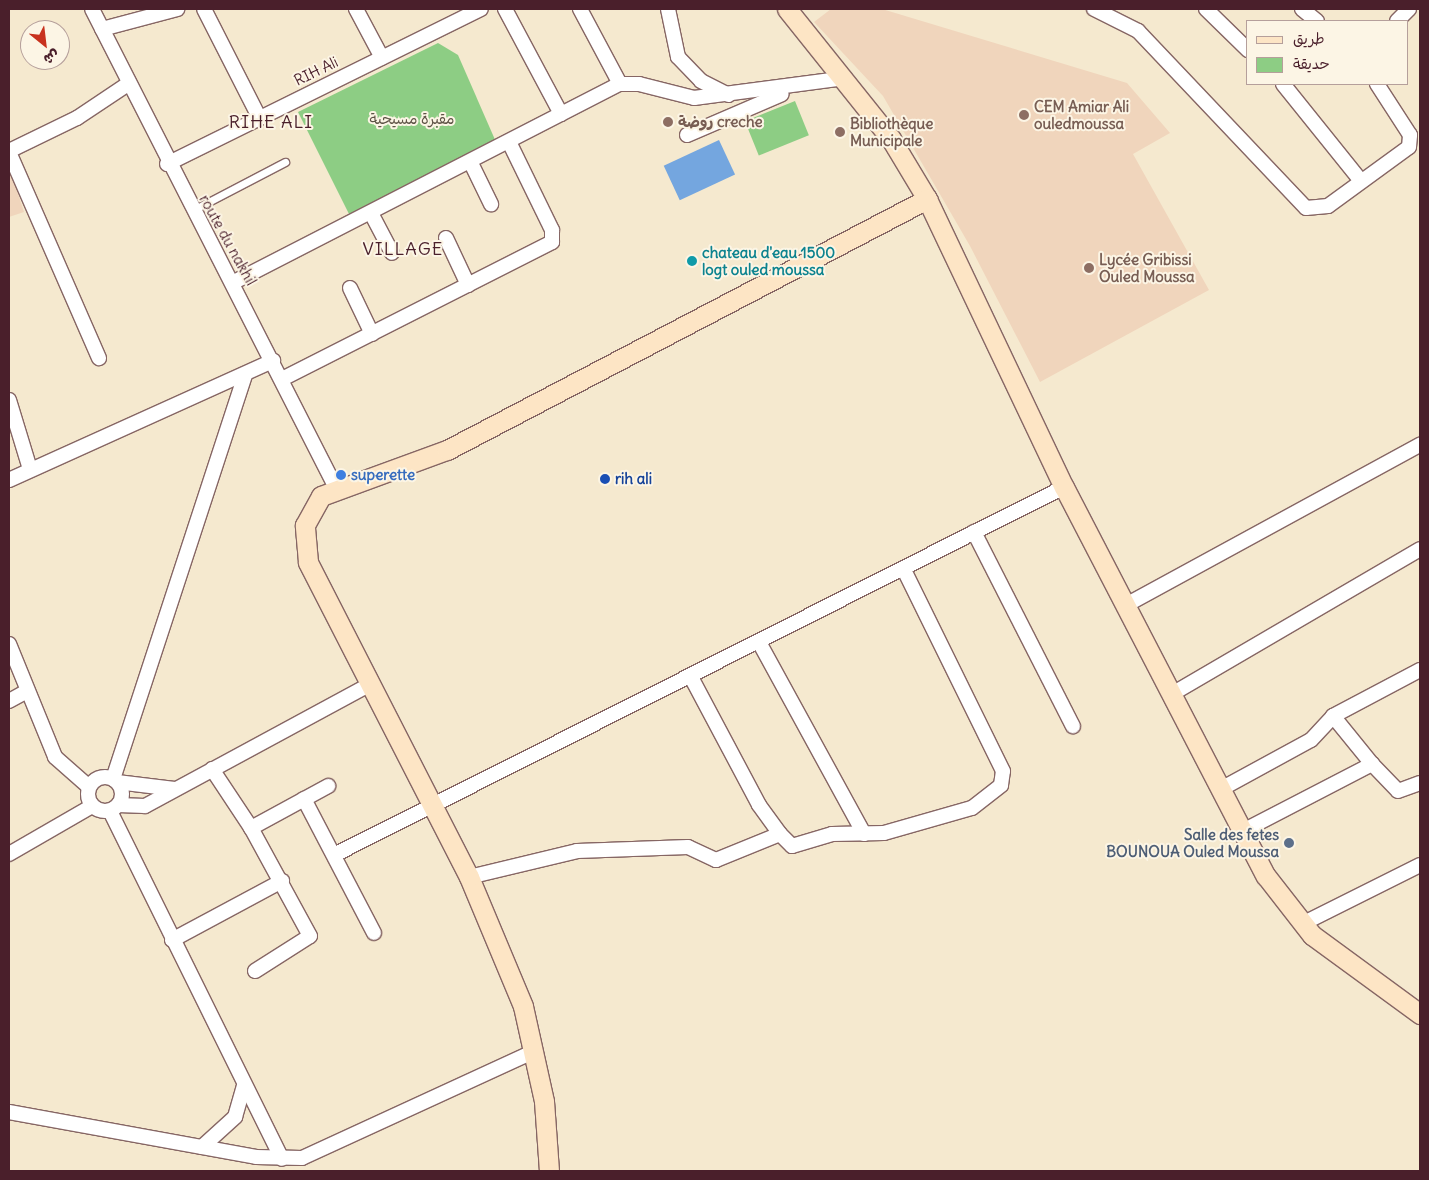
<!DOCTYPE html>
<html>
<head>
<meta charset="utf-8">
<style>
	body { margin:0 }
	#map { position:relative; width:1429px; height:1180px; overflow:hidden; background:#f5e9cf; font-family:Delius,"Playpen Sans Arabic",sans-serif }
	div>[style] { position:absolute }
	.built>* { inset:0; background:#f0d5bc }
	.green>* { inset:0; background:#8dcd84; transform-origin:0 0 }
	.water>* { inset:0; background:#74a6df; transform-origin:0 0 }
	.roads { filter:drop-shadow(1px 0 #866664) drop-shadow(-1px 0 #866664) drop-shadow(0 1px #866664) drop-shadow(0 -1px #866664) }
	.lane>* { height:7px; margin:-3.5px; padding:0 3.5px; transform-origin:3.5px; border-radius:3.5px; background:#fff }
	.street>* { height:14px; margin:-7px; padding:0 7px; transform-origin:7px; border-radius:7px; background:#fff }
	.street>.ring { margin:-7px; padding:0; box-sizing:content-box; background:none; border:14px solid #fff; border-radius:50% }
	.secondary>* { height:19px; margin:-9.5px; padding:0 9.5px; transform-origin:9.5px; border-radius:9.5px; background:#fde5c5 }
	.dots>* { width:14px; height:14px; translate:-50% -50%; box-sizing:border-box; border:2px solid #fcf5e5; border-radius:50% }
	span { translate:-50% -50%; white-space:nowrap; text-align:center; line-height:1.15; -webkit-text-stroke:4px #fcf5e5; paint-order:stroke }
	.street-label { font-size:15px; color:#4a1f2b }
	.education-label { font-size:15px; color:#785e54; font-weight:700 }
	.left { translate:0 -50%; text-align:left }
	.park-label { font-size:15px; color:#5e5346 }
	.culture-label { font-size:15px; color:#0d838f; font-weight:700 }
	.shop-label { font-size:15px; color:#366cbe; font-weight:700 }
	.transit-label { font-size:15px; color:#164399; font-weight:700 }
	.service-label { font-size:15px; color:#4e5e75; font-weight:700 }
	.right { translate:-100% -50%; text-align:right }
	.quarter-label { font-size:18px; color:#4a1f2b; letter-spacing:1px }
	.frame { position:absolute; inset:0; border:10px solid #4a1f2b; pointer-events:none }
	.legend { position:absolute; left:1246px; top:20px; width:162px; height:65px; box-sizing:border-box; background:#fcf5e5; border:1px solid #b59f9b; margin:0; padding:6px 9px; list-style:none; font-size:15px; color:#4a1f2b }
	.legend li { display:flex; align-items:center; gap:10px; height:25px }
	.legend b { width:25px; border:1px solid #b59f9b }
	.north { position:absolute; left:20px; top:20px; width:50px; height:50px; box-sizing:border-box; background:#fcf5e5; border:1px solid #b59f9b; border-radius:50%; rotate:151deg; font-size:14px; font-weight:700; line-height:20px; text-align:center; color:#4a1f2b }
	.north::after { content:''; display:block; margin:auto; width:18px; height:22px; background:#c8321e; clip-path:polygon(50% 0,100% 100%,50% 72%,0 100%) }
</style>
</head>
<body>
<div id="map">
	<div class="built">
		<i style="clip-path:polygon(831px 9px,882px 9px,1127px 83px,1170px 133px,1133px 154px,1209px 290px,1040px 382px,970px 246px,883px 96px,814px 22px)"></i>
		<i style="clip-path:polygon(12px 175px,24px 212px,9px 217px,9px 176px)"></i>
	</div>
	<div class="green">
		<i style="clip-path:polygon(438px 43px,458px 55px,496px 142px,349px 214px,298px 112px)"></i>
		<i style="left:795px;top:101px;width:37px;height:54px;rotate:68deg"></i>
	</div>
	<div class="water">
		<i style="left:719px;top:140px;width:38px;height:61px;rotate:65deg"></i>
	</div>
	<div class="roads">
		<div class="lane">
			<i style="left:193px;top:210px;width:104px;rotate:-27.6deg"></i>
		</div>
		<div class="street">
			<i style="left:92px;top:9px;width:538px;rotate:63.01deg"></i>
			<i style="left:204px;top:9px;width:121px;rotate:63deg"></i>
			<i style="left:356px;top:9px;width:55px;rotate:62deg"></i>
			<i style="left:505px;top:9px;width:119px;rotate:61.9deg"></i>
			<i style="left:580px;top:9px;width:85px;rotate:61.9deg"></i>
			<i style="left:668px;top:9px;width:49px;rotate:78.2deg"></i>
			<i style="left:678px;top:57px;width:33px;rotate:46deg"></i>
			<i style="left:701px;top:81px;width:31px;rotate:27deg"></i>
			<i style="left:1094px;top:9px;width:49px;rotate:26.6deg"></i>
			<i style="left:1138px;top:31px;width:244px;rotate:46.5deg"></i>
			<i style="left:1306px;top:208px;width:22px;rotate:-5deg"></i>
			<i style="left:1328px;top:206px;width:100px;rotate:-36.1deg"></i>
			<i style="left:1409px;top:147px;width:12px;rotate:-85deg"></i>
			<i style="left:1410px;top:135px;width:61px;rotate:-122.9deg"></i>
			<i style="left:1206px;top:9px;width:59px;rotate:44.3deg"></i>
			<i style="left:1302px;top:9px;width:19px;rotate:39deg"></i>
			<i style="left:1397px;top:21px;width:17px;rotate:-45deg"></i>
			<i style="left:102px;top:29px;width:78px;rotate:-14.9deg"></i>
			<i style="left:1283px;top:84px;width:124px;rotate:51.2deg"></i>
			<i style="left:687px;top:135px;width:103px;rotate:-23.3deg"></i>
			<i style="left:9px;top:151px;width:76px;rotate:-25.9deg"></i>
			<i style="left:77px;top:118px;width:61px;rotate:-33.7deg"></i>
			<i style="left:9px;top:152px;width:225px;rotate:66.4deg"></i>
			<i style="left:471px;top:163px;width:46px;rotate:64deg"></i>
			<i style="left:167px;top:164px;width:350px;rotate:-26.3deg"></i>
			<i style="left:371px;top:213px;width:45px;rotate:62.3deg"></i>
			<i style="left:446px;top:238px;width:52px;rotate:64.9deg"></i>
			<i style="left:234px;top:282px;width:434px;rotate:-27.2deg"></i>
			<i style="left:620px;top:84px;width:19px"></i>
			<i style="left:639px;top:84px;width:57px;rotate:14.3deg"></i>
			<i style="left:694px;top:98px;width:152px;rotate:-7.5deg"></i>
			<i style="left:350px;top:288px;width:51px;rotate:64.4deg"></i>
			<i style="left:282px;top:379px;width:303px;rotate:-26.9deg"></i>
			<i style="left:552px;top:242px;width:12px;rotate:-90deg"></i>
			<i style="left:552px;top:230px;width:96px;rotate:-116deg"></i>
			<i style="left:9px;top:400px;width:72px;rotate:73.1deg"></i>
			<i style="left:9px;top:480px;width:290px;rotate:-24.3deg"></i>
			<i style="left:974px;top:532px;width:218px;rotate:63deg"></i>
			<i style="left:1126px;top:605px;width:335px;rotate:-28.6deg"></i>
			<i style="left:759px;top:642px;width:219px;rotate:61.3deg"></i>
			<i style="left:9px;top:644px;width:122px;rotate:67.8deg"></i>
			<i style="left:55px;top:757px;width:45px;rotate:41.4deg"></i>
			<i style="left:691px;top:677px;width:145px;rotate:62deg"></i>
			<i style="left:759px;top:805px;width:36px;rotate:54deg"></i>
			<i style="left:1172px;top:694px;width:287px;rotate:-30.3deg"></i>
			<i style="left:9px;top:701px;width:21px;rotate:-29deg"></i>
			<i style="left:1333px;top:716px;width:62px;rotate:50.9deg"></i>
			<i style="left:212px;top:769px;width:71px;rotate:56.5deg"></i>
			<i class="ring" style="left:88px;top:777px;width:20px;height:20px"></i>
			<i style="left:113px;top:779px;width:424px;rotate:-71.9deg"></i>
			<i style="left:117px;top:782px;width:58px;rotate:6.9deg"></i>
			<i style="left:1221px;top:789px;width:102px;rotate:-28.6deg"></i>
			<i style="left:1311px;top:740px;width:33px;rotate:-47deg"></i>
			<i style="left:1333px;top:716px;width:98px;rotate:-27.9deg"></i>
			<i style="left:304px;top:799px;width:151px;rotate:62.4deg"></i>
			<i style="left:118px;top:805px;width:27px;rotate:2deg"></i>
			<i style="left:145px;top:806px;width:255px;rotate:-28.4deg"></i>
			<i style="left:110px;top:811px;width:388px;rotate:63.7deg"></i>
			<i style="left:1241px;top:832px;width:148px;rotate:-27.4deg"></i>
			<i style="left:1372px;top:764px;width:37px;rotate:46deg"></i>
			<i style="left:1398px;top:791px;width:23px;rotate:-20deg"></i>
			<i style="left:9px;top:854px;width:96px;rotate:-30deg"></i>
			<i style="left:334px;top:855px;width:818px;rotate:-26.75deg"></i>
			<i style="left:469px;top:877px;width:111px;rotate:-13.5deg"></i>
			<i style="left:577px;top:851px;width:111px;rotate:-2.1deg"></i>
			<i style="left:688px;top:847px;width:31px;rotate:25deg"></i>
			<i style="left:716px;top:860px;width:69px;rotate:-22.1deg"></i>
			<i style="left:780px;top:834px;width:17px;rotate:45deg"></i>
			<i style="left:792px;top:846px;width:42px;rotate:-16.7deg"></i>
			<i style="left:832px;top:834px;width:52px;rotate:-1.1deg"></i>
			<i style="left:884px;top:833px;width:91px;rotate:-15.9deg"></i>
			<i style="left:972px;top:808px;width:37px;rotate:-38deg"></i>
			<i style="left:1001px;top:785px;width:14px;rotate:-82deg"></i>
			<i style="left:1003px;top:771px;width:226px;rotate:-116.2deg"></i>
			<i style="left:1302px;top:924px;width:132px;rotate:-26.6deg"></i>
			<i style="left:172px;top:940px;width:125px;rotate:-28.2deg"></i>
			<i style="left:255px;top:971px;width:65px;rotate:-32.5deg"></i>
			<i style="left:310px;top:936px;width:123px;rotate:-118.6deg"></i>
			<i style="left:251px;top:828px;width:88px;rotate:-28.6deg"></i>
			<i style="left:9px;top:1112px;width:251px;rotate:10.3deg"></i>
			<i style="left:256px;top:1157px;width:46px;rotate:1.2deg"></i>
			<i style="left:302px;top:1158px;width:256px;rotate:-24.7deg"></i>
			<i style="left:202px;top:1147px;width:45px;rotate:-42.3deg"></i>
			<i style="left:235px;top:1117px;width:33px;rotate:-74deg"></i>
		</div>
		<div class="secondary">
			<i style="left:787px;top:9px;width:166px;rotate:51.3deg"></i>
			<i style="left:891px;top:139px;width:70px;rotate:59deg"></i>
			<i style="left:927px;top:199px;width:319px;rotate:64.6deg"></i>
			<i style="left:1064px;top:487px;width:438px;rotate:62.6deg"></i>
			<i style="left:1266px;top:876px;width:75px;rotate:52.1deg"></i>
			<i style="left:1312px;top:935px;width:134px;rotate:36.2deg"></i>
			<i style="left:549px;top:1171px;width:70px;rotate:-94.1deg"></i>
			<i style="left:544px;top:1101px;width:97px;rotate:-102.5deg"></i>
			<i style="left:523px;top:1006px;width:140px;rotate:-112.7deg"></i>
			<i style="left:469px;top:877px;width:354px;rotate:-117.1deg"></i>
			<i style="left:308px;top:562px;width:37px;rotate:-95deg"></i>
			<i style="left:305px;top:525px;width:33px;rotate:-61deg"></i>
			<i style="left:321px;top:496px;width:134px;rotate:-20.1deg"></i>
			<i style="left:447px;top:450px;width:542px;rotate:-27.61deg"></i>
		</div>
	</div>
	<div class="dots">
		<i style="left:1024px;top:115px;background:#8d6e63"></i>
		<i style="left:668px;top:122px;background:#8d6e63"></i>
		<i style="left:840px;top:132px;background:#8d6e63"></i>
		<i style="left:692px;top:261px;background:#0f9aa8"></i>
		<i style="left:1089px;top:268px;background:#8d6e63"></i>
		<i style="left:341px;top:475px;background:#3f7fe0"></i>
		<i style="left:605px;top:479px;background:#1a4fb4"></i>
		<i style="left:1289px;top:843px;background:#5c6f8a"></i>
	</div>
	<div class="street-label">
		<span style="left:316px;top:71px;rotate:-26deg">RIH Ali</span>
		<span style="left:228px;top:240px;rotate:61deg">route du nakhil</span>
	</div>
	<div class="education-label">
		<span class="left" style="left:1034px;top:115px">CEM Amiar Ali<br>ouledmoussa</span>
		<span class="left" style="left:678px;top:122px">روضة creche</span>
		<span class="left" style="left:850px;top:132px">Bibliothèque<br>Municipale</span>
		<span class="left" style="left:1099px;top:268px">Lycée Gribissi<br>Ouled Moussa</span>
	</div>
	<div class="park-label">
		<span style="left:412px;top:119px">مقبرة مسيحية</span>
	</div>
	<div class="culture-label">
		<span class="left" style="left:702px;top:261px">chateau d'eau 1500<br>logt ouled moussa</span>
	</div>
	<div class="shop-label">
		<span class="left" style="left:351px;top:475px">superette</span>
	</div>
	<div class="transit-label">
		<span class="left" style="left:615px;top:479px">rih ali</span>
	</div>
	<div class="service-label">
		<span class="right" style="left:1279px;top:843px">Salle des fetes<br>BOUNOUA Ouled Moussa</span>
	</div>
	<div class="quarter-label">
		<span style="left:271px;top:122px">RIHE ALI</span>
		<span style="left:403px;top:249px">VILLAGE</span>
	</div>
	<div class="frame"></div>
	<ul class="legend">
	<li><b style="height:6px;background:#fde5c5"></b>طريق</li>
	<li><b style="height:14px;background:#8dcd84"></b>حديقة</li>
	</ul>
	<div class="north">ش</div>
</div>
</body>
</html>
